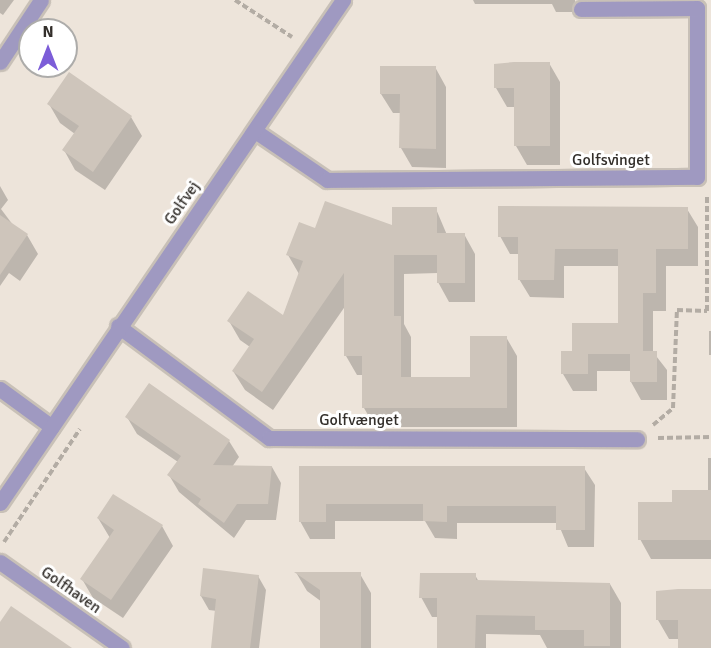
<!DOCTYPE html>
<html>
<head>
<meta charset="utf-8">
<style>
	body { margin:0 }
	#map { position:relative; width:711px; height:648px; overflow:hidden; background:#ede4da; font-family:Signika,sans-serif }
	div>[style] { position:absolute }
	.shadow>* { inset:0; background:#0003; transform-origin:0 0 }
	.building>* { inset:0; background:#cec5bb }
	.path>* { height:4px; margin-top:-2px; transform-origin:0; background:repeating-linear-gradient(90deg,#b3aca4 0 6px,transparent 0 9px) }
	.roads { filter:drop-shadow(2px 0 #c8c0b7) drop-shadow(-2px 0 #c8c0b7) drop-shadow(0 2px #c8c0b7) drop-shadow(0 -2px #c8c0b7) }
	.minor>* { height:15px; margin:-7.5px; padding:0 7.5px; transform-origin:7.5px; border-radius:7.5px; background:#9f99c1 }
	span { translate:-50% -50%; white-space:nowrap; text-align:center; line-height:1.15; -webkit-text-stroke:6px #fff; paint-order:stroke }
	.street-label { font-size:16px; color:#332f2b }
	.north { position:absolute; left:18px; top:18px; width:60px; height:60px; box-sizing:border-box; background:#fff; border:2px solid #adacaa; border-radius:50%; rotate:0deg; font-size:16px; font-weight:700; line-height:24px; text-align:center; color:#332f2b }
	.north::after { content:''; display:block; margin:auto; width:21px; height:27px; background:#7c5dd8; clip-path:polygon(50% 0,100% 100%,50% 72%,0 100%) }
</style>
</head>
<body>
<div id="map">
	<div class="shadow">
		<i style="clip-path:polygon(0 0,14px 0,3px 15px,0 13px)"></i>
		<i style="clip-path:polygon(473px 0,575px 0,575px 12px,556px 12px,552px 4px,475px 4px)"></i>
		<i style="clip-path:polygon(549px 63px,560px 82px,560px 165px,527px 165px,516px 146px,516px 107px,507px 107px,496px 88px)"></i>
		<i style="clip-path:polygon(435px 67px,446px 87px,446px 168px,412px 167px,401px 148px,401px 113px,393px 113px,381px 94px)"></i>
		<i style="clip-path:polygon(49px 104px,131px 117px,142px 136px,105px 190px,75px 170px,64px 150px,75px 134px,60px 123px)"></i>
		<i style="clip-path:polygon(0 186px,8px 200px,1px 209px,13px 225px,27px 235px,38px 254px,20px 281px,9px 273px,0 286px)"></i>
		<i style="clip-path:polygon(436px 209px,447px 235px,464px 234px,475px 254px,475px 302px,449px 302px,438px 282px,438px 273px,404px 274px,404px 324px,411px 337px,411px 378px,472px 378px,506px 337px,517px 356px,517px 427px,375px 427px,364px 408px,364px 375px,357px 375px,346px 356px,346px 305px,273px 410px,245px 390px,233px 371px,250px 347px,240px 340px,229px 321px,283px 317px,299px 274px,288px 255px,316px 230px,393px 227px)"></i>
		<i style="clip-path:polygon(687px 209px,698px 227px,698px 266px,666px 266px,666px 311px,653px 311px,653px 352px,667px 370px,667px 400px,641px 400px,631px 382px,631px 371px,597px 371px,597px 391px,573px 391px,563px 374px,573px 353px,619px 325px,619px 266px,564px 266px,564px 298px,530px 297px,519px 279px,520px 254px,510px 254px,500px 236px)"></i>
		<i style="left:709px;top:331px;width:2px;height:24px"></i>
		<i style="clip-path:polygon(127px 417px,229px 441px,239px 457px,232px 467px,272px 467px,281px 483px,276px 520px,246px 520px,234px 538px,179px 492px,169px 475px,178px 462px,137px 434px)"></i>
		<i style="clip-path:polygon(708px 458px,711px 458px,711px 559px,651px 559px,640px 539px,674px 504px,708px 492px)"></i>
		<i style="clip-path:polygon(300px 467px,584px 468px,595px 485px,594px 547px,568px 547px,558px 523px,457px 523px,457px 539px,435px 538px,425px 521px,335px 521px,335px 539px,310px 539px,300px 521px)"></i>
		<i style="clip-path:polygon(98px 518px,162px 526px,173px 546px,123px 618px,93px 598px,82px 579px,110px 538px)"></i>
		<i style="clip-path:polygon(297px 574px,360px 574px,371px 593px,371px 648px,322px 648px,322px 602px,307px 591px)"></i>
		<i style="clip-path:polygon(475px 575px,479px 582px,610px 584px,621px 603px,621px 648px,547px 648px,540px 635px,486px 634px,486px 648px,439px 648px,439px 617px,432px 617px,421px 597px)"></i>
		<i style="clip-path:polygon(258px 576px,266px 590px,259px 648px,212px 648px,217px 611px,209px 610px,201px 596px)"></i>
		<i style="clip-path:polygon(711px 590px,711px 648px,680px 648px,680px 639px,669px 639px,658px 620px,658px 593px)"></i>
	</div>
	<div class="building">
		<i style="clip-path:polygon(514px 62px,550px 62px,550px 146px,514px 146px,514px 88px,494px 88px,494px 64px)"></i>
		<i style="clip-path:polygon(380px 66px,436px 66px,436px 149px,399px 148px,400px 94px,380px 94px)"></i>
		<i style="clip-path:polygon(69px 72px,132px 116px,93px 172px,62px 150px,79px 126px,47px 104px)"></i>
		<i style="clip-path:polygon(325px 201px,392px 225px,392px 207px,437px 207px,437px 233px,465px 233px,465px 283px,437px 283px,437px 255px,394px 255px,394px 316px,401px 316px,401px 377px,470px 377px,470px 336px,507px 336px,507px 408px,362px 408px,362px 356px,344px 356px,344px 273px,262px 392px,232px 371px,254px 339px,227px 321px,248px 291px,283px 315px,303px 261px,286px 255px,299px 222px,315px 228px)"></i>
		<i style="clip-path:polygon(498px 206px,688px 207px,688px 249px,656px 249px,656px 293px,643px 293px,643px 351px,657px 351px,657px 382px,630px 382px,630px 354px,588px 354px,588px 374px,561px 374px,561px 351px,572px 351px,572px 323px,618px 323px,618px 249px,555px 249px,554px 280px,518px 280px,518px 237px,498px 237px)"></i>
		<i style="clip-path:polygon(0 215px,28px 234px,0 275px)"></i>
		<i style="clip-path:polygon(149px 383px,230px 440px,213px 465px,272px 466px,268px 504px,237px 504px,224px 523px,198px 504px,201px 499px,167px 475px,181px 456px,125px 417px)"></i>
		<i style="clip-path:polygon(299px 466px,585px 466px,585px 530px,556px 530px,556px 506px,447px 506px,447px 522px,423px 521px,423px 504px,326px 504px,326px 522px,299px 522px)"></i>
		<i style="clip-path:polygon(672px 490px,711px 490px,711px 540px,638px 540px,638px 502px,672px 502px)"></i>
		<i style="clip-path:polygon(113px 494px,163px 525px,111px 600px,80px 579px,114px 530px,97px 518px)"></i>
		<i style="clip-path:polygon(203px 568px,259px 575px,250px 648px,211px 648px,216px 599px,200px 596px)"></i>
		<i style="clip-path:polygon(294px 572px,361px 572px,361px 648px,320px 648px,320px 590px)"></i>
		<i style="clip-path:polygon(420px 573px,476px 573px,476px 580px,610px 583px,610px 646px,584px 646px,584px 630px,535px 630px,535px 616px,476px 615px,475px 648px,437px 648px,437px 598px,419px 598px)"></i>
		<i style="clip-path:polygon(678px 589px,711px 589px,711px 648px,678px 648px,678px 620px,656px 620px,656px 591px)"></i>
		<i style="clip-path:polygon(11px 606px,72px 648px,0 648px,0 622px)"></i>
	</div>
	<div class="path">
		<i style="left:235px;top:0;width:68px;rotate:33deg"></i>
		<i style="left:653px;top:425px;width:26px;rotate:-40deg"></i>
		<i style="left:673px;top:408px;width:98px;rotate:-87.7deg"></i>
		<i style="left:677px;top:310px;width:30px;rotate:2deg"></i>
		<i style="left:707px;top:311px;width:117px;rotate:-90deg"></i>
		<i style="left:658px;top:438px;width:53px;rotate:-1.1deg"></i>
		<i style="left:4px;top:542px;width:136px;rotate:-56.1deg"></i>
	</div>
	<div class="roads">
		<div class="minor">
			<i style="left:0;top:62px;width:74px;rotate:-56.5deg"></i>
			<i style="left:255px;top:131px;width:87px;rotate:34.2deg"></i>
			<i style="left:327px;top:180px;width:370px;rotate:-0.5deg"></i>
			<i style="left:697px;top:177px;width:169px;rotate:-90deg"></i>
			<i style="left:697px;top:8px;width:116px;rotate:179.5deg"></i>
			<i style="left:118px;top:326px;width:188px;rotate:36.6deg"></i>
			<i style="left:269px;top:438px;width:368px;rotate:0.2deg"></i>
			<i style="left:0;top:389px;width:64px;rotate:36.2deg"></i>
			<i style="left:0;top:503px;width:609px;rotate:-55.71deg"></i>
			<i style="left:0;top:562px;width:149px;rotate:35.2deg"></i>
		</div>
	</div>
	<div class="street-label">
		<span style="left:611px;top:160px">Golfsvinget</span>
		<span style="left:182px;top:203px;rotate:-55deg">Golfvej</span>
		<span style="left:359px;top:420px">Golfvænget</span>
		<span style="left:71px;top:590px;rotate:35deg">Golfhaven</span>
	</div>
	<div class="north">N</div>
</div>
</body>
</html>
